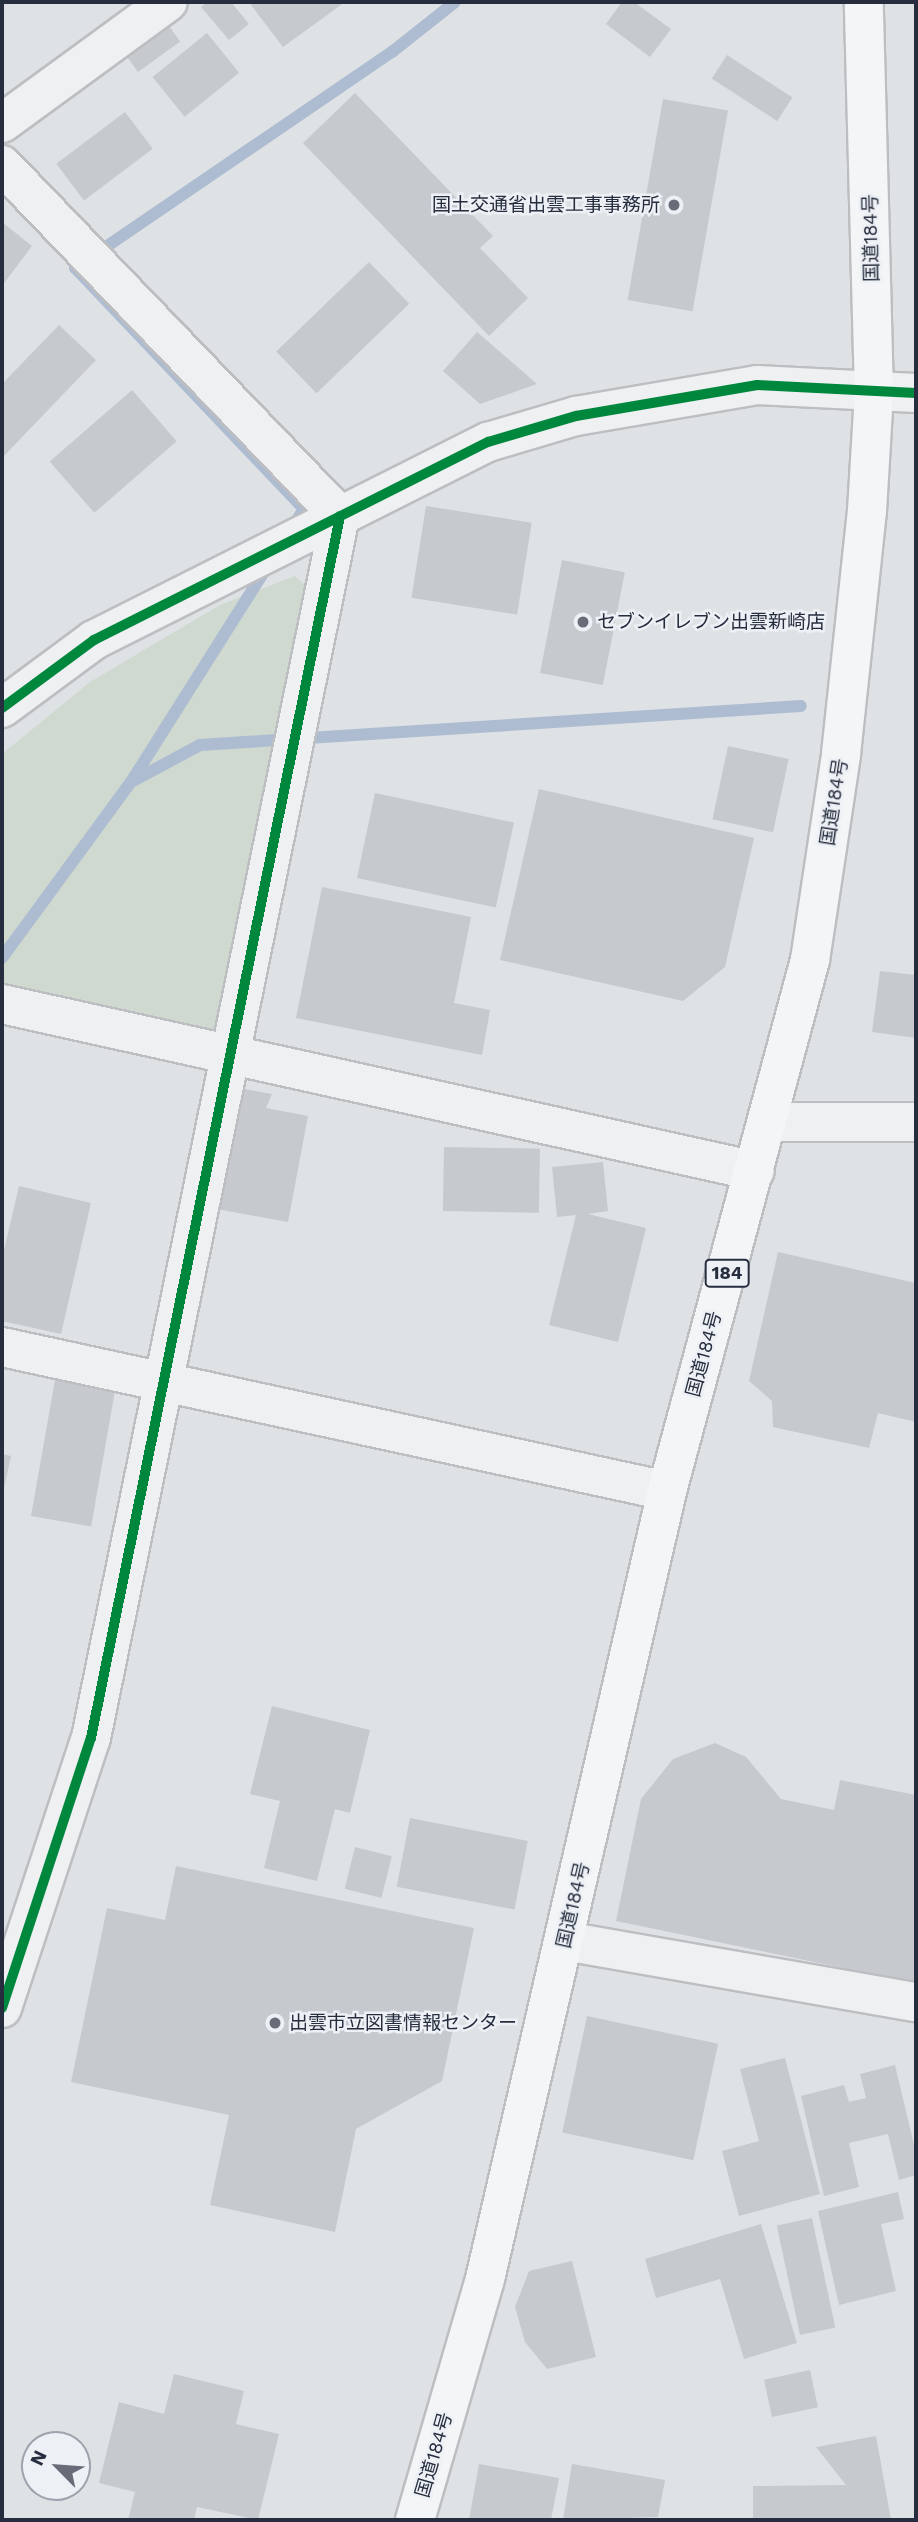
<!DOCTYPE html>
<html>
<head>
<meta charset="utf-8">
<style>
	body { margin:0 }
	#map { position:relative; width:918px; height:2522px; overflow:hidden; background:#dfe2e5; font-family:"Work Sans","Noto Sans JP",sans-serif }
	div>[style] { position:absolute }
	.green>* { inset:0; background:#cfd9d0 }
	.stream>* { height:12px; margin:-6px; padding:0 6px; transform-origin:6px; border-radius:6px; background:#adbcd1 }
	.building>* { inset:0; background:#c6c9cd; transform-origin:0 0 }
	.roads { filter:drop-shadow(2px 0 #bcbec2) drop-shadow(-2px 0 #bcbec2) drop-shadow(0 2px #bcbec2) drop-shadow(0 -2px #bcbec2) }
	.minor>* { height:38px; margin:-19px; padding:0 19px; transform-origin:19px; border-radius:19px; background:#eff0f2 }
	.highway>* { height:38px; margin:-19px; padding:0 19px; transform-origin:19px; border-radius:19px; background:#f3f5f6 }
	.cycleway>* { height:10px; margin:-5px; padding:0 5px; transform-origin:5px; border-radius:5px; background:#00873e }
	.dots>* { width:19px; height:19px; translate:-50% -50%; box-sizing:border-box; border:4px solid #edf0f5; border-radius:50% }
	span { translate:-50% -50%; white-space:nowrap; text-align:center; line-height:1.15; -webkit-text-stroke:5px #edf0f5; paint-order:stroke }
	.shield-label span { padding:2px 5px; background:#edf0f5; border:2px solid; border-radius:5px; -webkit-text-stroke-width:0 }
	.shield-label { font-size:18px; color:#262d3e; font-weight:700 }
	.poi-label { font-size:19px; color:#262d3e }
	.right { translate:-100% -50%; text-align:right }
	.left { translate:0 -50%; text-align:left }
	.street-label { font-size:19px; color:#262d3e }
	.frame { position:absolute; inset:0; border:4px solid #262d3e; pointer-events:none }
	.north { position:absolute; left:21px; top:2431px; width:70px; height:70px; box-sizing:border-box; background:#edf0f5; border:2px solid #9da2ac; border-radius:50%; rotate:295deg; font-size:19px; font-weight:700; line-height:28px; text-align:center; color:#262d3e }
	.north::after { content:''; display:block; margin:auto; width:24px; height:32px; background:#676c78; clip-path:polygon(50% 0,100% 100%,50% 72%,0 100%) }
</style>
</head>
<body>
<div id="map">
	<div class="green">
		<i style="clip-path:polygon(295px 576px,308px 588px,217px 1030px,204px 1036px,2px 991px,2px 754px,90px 682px,220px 605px)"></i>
	</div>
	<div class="stream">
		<i style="left:292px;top:528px;width:22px;rotate:-58deg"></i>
		<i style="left:304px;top:509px;width:332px;rotate:-133.5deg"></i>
		<i style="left:75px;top:268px;width:384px;rotate:-34.3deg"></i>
		<i style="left:392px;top:52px;width:80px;rotate:-38.4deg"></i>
		<i style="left:131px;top:782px;width:258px;rotate:-57.7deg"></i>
		<i style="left:2px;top:958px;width:218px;rotate:-53.8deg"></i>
		<i style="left:131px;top:782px;width:78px;rotate:-28.2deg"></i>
		<i style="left:200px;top:745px;width:602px;rotate:-3.71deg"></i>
	</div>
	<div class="building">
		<i style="clip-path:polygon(207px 2px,231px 2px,249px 24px,229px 40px,201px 7px)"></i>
		<i style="clip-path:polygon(256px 2px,345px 2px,283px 47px,251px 5px)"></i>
		<i style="clip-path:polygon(622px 2px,634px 2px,671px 29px,650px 57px,606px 24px)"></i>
		<i style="left:166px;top:22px;width:24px;height:52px;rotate:54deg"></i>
		<i style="left:207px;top:33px;width:51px;height:70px;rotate:51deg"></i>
		<i style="left:727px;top:55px;width:78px;height:28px;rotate:33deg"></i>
		<i style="clip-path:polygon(355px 93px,493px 236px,480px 248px,528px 298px,489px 336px,303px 143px)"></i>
		<i style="left:663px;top:99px;width:66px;height:204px;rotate:10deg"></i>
		<i style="left:125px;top:112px;width:46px;height:86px;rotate:53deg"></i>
		<i style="clip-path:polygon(2px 222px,32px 246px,2px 286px)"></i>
		<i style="left:369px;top:262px;width:58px;height:129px;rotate:46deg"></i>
		<i style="clip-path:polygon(59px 325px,96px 360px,2px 458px,2px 384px)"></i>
		<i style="clip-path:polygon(477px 332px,537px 384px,480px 404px,443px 371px)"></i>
		<i style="left:132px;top:390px;width:68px;height:109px;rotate:49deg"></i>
		<i style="left:426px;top:506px;width:107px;height:93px;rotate:9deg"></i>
		<i style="left:562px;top:560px;width:64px;height:115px;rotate:11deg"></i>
		<i style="left:728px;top:746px;width:62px;height:75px;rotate:12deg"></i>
		<i style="clip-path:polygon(539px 789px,754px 838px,725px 967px,683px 1001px,500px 960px)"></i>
		<i style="left:375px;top:793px;width:142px;height:87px;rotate:12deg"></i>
		<i style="clip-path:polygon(322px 887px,471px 917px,454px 1003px,490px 1010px,482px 1055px,296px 1018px)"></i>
		<i style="clip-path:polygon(880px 971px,916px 975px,916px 1038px,872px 1032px)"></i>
		<i style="clip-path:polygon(239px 1088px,272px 1094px,266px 1108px,308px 1116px,288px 1222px,216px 1209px)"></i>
		<i style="left:444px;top:1147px;width:96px;height:64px;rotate:1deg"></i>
		<i style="clip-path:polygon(603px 1162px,608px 1211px,588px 1214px,646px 1228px,618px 1342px,549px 1325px,576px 1215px,557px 1217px,552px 1167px)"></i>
		<i style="clip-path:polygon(19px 1186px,91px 1203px,61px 1334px,2px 1321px,2px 1259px)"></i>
		<i style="clip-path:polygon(778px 1252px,916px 1283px,916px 1422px,878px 1413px,869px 1448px,773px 1427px,772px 1401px,749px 1381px)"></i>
		<i style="left:55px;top:1380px;width:61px;height:138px;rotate:10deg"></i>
		<i style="clip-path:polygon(2px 1454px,11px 1456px,3px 1493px,2px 1493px)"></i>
		<i style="clip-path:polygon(272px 1706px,370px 1730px,350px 1813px,335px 1809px,317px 1881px,264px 1868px,280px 1801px,250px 1794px)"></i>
		<i style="clip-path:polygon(715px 1743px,746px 1757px,781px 1799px,834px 1810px,840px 1780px,916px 1795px,916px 1983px,616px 1921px,641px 1799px,673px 1759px)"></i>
		<i style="left:410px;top:1818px;width:120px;height:70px;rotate:11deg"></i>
		<i style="left:355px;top:1847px;width:38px;height:43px;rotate:14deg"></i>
		<i style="clip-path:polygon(176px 1866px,474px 1928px,442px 2081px,356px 2129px,335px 2232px,210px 2205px,229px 2115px,71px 2082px,107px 1908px,165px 1920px)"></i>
		<i style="left:587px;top:2016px;width:134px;height:119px;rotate:12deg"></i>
		<i style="clip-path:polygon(785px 2058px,820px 2194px,739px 2216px,722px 2151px,759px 2141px,740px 2069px)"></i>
		<i style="clip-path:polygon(895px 2065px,916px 2153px,916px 2175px,899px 2180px,888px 2134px,849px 2143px,859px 2187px,824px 2196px,801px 2096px,844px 2085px,849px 2102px,866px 2098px,860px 2074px)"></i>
		<i style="clip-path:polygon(898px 2192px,904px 2219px,881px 2224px,896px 2291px,839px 2305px,818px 2211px)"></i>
		<i style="left:812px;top:2218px;width:112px;height:36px;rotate:78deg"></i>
		<i style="clip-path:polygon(761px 2224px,797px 2343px,744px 2359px,720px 2279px,656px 2298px,645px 2259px)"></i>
		<i style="clip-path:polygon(572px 2261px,596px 2357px,547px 2369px,525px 2342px,515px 2307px,529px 2271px)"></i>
		<i style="left:810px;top:2370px;width:38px;height:47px;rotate:78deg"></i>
		<i style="clip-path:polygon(174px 2374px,244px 2391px,236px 2424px,279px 2434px,258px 2520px,197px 2507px,194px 2520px,128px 2520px,135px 2492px,99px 2483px,119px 2402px,164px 2414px)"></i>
		<i style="clip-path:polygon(876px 2436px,891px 2520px,753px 2520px,753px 2486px,846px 2485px,816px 2447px)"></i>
		<i style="clip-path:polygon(479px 2464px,559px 2478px,551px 2520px,469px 2520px)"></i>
		<i style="clip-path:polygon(572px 2464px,665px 2480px,658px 2517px,563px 2520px)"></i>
	</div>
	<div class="roads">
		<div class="minor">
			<i style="left:2px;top:123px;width:205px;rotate:-36.1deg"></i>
			<i style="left:2px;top:165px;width:487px;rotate:46.1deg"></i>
			<i style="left:2px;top:708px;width:114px;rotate:-36.5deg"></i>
			<i style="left:94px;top:640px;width:441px;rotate:-26.7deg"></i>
			<i style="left:488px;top:442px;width:92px;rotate:-16.5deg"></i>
			<i style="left:576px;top:416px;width:184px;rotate:-9.7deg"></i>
			<i style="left:757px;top:385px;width:159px;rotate:2.9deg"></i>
			<i style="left:2px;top:1004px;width:771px;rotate:12.5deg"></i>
			<i style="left:768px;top:1122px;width:148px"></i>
			<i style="left:2px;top:1347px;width:680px;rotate:12.22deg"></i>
			<i style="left:565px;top:1941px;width:356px;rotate:9.9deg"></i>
			<i style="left:2px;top:2008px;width:284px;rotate:-71.8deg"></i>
			<i style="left:91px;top:1738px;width:1247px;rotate:-78.48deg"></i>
		</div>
		<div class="highway">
			<i style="left:415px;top:2520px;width:251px;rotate:-73.8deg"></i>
			<i style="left:485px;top:2279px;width:809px;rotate:-76.99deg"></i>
			<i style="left:667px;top:1491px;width:550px;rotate:-74.93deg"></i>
			<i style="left:810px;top:960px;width:208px;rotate:-81.4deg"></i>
			<i style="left:841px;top:754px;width:244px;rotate:-83.9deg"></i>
			<i style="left:867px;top:511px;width:117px;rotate:-86.6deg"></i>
			<i style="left:874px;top:394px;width:392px;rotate:-91.5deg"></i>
		</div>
	</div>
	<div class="cycleway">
		<i style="left:2px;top:708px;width:114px;rotate:-36.5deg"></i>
		<i style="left:94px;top:640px;width:441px;rotate:-26.7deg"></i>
		<i style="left:488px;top:442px;width:92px;rotate:-16.5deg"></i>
		<i style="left:576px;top:416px;width:184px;rotate:-9.7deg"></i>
		<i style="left:757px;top:385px;width:159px;rotate:2.9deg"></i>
		<i style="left:2px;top:2008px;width:284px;rotate:-71.8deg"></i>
		<i style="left:91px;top:1738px;width:1247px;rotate:-78.48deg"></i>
	</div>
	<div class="dots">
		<i style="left:674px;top:205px;background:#676c78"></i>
		<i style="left:583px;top:622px;background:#676c78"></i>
		<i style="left:275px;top:2023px;background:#676c78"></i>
	</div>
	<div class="shield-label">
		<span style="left:727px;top:1273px">184</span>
	</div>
	<div class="poi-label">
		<span class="right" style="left:660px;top:205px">国土交通省出雲工事事務所</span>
		<span class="left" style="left:597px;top:622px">セブンイレブン出雲新崎店</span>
		<span class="left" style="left:289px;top:2023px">出雲市立図書情報センター</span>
	</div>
	<div class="street-label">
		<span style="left:871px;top:238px;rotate:-91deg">国道184号</span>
		<span style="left:834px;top:802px;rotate:-81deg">国道184号</span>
		<span style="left:704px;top:1354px;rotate:-75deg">国道184号</span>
		<span style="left:573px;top:1905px;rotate:-77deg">国道184号</span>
		<span style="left:434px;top:2455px;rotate:-74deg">国道184号</span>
	</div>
	<div class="frame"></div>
	<div class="north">N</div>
</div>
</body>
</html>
